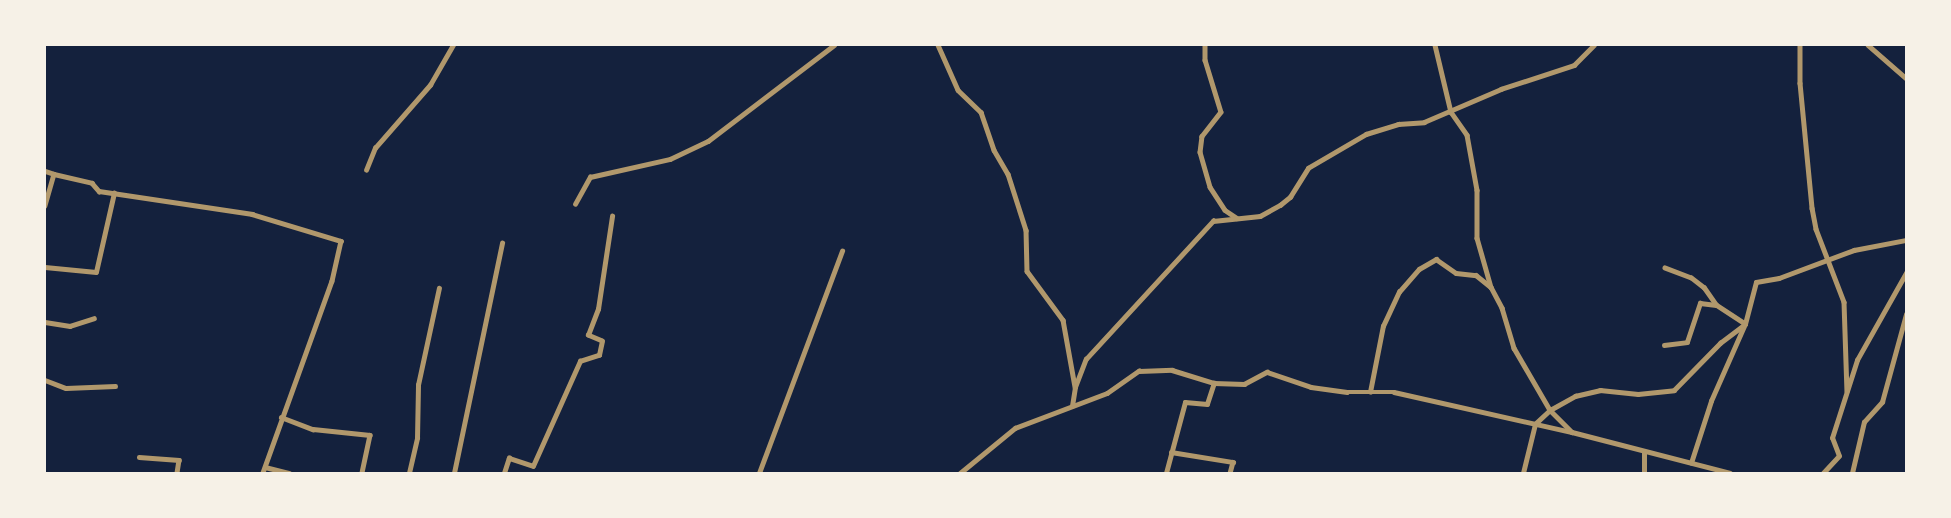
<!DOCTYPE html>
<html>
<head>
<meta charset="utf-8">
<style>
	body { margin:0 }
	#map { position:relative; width:1951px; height:518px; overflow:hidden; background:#14213d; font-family:"Varela Round",sans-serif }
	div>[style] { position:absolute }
	.minor>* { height:4.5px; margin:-2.25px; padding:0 2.25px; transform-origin:2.25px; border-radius:2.25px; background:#b1986c }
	span { translate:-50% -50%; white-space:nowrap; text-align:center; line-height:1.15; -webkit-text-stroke:5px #f6f1e7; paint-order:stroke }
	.frame { position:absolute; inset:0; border:46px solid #f6f1e7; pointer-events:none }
</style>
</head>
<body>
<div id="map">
	<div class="minor">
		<i style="left:938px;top:45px;width:49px;rotate:66deg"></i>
		<i style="left:958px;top:90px;width:32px;rotate:44deg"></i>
		<i style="left:981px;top:112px;width:40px;rotate:71.1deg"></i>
		<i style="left:994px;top:150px;width:28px;rotate:60deg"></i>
		<i style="left:1008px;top:174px;width:59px;rotate:72.2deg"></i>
		<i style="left:1026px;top:230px;width:41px;rotate:88.6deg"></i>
		<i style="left:1027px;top:271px;width:61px;rotate:53.7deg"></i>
		<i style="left:1063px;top:320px;width:68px;rotate:79.8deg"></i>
		<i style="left:1205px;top:45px;width:15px;rotate:90deg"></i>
		<i style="left:1205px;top:60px;width:54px;rotate:72.9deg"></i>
		<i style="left:1221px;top:112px;width:31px;rotate:128deg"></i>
		<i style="left:1202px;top:136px;width:16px;rotate:97deg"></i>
		<i style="left:1200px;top:152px;width:36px;rotate:74deg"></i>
		<i style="left:1210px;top:187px;width:27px;rotate:57deg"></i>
		<i style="left:1225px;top:210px;width:14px;rotate:34deg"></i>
		<i style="left:1435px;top:45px;width:69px;rotate:76.6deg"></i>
		<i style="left:1451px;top:112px;width:28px;rotate:55deg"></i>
		<i style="left:1467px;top:135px;width:56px;rotate:79.7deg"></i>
		<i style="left:1477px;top:190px;width:48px;rotate:90deg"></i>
		<i style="left:1477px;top:238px;width:51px;rotate:74.1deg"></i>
		<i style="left:1491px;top:287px;width:24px;rotate:62deg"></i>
		<i style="left:1502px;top:308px;width:42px;rotate:73.3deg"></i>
		<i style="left:1514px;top:348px;width:72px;rotate:59.9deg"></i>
		<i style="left:1550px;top:410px;width:31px;rotate:45deg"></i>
		<i style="left:1572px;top:432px;width:163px;rotate:14.5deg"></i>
		<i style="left:1800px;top:45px;width:38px;rotate:90deg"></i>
		<i style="left:1800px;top:83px;width:126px;rotate:84.5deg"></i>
		<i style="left:1812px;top:208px;width:21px;rotate:79deg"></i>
		<i style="left:1816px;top:229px;width:78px;rotate:69deg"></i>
		<i style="left:1844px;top:302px;width:89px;rotate:88.1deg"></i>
		<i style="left:1868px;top:45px;width:50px;rotate:41deg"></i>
		<i style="left:366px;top:170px;width:24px;rotate:-68deg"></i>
		<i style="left:375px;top:148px;width:84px;rotate:-48.9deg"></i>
		<i style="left:430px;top:85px;width:46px;rotate:-60.1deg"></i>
		<i style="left:45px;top:171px;width:9px;rotate:18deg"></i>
		<i style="left:54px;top:174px;width:33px;rotate:106deg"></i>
		<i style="left:54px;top:174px;width:39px;rotate:13deg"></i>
		<i style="left:92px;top:183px;width:11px;rotate:49deg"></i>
		<i style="left:99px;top:191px;width:155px;rotate:8.5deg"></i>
		<i style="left:252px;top:214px;width:93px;rotate:16.9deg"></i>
		<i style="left:341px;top:241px;width:41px;rotate:102.7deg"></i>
		<i style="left:332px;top:281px;width:204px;rotate:109.8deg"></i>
		<i style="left:575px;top:204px;width:31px;rotate:-61deg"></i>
		<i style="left:590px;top:177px;width:82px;rotate:-12.7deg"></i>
		<i style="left:670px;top:159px;width:42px;rotate:-25.3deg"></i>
		<i style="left:708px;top:141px;width:158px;rotate:-37.3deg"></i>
		<i style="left:45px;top:267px;width:51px;rotate:5.6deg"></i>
		<i style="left:96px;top:272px;width:81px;rotate:-77.2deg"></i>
		<i style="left:45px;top:322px;width:25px;rotate:9deg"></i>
		<i style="left:70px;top:326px;width:25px;rotate:-18deg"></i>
		<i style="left:1664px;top:345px;width:23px;rotate:-7deg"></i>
		<i style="left:1687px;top:342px;width:41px;rotate:-71.6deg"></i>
		<i style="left:1700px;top:303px;width:16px;rotate:7deg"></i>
		<i style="left:45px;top:380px;width:22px;rotate:21deg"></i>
		<i style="left:66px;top:388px;width:49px;rotate:-2.3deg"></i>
		<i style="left:1370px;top:392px;width:67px;rotate:-78.9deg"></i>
		<i style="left:1383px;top:326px;width:38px;rotate:-65deg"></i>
		<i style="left:1399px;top:292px;width:30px;rotate:-49deg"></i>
		<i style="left:1419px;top:269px;width:20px;rotate:-30deg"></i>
		<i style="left:1436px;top:259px;width:24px;rotate:35deg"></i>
		<i style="left:1456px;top:273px;width:20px;rotate:6deg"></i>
		<i style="left:1476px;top:275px;width:19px;rotate:39deg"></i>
		<i style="left:1072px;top:406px;width:19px;rotate:-81deg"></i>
		<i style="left:1075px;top:387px;width:30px;rotate:-69deg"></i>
		<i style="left:1086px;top:359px;width:188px;rotate:-47.4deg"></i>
		<i style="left:1213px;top:221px;width:47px;rotate:-6.1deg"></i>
		<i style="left:1260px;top:216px;width:23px;rotate:-29deg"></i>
		<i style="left:1280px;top:205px;width:13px;rotate:-39deg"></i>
		<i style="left:1290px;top:197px;width:34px;rotate:-58deg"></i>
		<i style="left:1308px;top:168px;width:67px;rotate:-30.4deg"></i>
		<i style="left:1366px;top:134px;width:34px;rotate:-17deg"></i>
		<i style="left:1398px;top:124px;width:26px;rotate:-4deg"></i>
		<i style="left:1424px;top:122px;width:84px;rotate:-23.2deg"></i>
		<i style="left:1501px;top:89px;width:77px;rotate:-18.2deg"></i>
		<i style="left:1574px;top:65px;width:28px;rotate:-45deg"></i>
		<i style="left:281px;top:417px;width:34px;rotate:21deg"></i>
		<i style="left:313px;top:429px;width:57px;rotate:6deg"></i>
		<i style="left:370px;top:435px;width:39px;rotate:102deg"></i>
		<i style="left:1171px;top:452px;width:63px;rotate:9.2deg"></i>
		<i style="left:1233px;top:462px;width:11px;rotate:105deg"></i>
		<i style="left:139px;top:457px;width:40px;rotate:4.3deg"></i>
		<i style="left:179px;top:460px;width:13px;rotate:99deg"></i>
		<i style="left:1691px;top:463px;width:65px;rotate:-72.1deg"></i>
		<i style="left:1711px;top:401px;width:84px;rotate:-66.2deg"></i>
		<i style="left:1745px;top:324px;width:43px;rotate:-75.3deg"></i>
		<i style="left:1756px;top:282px;width:23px;rotate:-10deg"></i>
		<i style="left:1779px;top:278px;width:80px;rotate:-20.5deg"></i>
		<i style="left:1854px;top:250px;width:53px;rotate:-10.9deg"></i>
		<i style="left:265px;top:467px;width:25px;rotate:14deg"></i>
		<i style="left:409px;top:473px;width:36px;rotate:-77deg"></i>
		<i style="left:417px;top:438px;width:53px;rotate:-88.9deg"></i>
		<i style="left:418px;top:385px;width:99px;rotate:-77.8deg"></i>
		<i style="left:454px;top:473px;width:235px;rotate:-78.2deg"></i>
		<i style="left:504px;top:473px;width:16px;rotate:-72deg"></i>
		<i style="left:509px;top:458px;width:25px;rotate:18deg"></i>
		<i style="left:533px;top:466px;width:115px;rotate:-65.9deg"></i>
		<i style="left:580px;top:361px;width:20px;rotate:-18deg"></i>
		<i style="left:599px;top:355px;width:14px;rotate:-78deg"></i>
		<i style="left:602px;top:341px;width:15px;rotate:-157deg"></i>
		<i style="left:588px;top:335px;width:28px;rotate:-69deg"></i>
		<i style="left:598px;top:309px;width:94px;rotate:-81.4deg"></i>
		<i style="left:759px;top:473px;width:237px;rotate:-69.5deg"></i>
		<i style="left:960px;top:473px;width:71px;rotate:-39.3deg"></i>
		<i style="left:1015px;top:428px;width:98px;rotate:-20.8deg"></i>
		<i style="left:1107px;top:393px;width:39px;rotate:-35deg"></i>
		<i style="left:1139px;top:371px;width:33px;rotate:-2deg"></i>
		<i style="left:1172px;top:370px;width:44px;rotate:17.2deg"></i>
		<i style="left:1214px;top:383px;width:30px;rotate:2deg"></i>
		<i style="left:1244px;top:384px;width:26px;rotate:-28deg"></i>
		<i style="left:1267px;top:372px;width:46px;rotate:18.8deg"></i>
		<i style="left:1311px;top:387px;width:36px;rotate:8deg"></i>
		<i style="left:1347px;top:392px;width:47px"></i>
		<i style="left:1394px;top:392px;width:182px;rotate:12.7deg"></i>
		<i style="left:1166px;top:473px;width:73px;rotate:-75deg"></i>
		<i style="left:1185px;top:402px;width:22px;rotate:5deg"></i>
		<i style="left:1207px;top:404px;width:22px;rotate:-72deg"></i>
		<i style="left:1523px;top:473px;width:50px;rotate:-76.2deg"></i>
		<i style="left:1535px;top:424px;width:21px;rotate:-43deg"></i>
		<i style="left:1550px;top:410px;width:29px;rotate:-29deg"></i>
		<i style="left:1575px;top:396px;width:26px;rotate:-13deg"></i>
		<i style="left:1600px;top:390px;width:38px;rotate:6deg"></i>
		<i style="left:1638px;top:394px;width:36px;rotate:-6deg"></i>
		<i style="left:1674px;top:390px;width:66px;rotate:-45.6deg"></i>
		<i style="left:1720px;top:343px;width:31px;rotate:-37deg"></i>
		<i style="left:1745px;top:324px;width:35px;rotate:-147deg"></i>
		<i style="left:1716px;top:305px;width:21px;rotate:-125deg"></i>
		<i style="left:1704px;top:288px;width:16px;rotate:-142deg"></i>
		<i style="left:1691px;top:278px;width:28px;rotate:-159deg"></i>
		<i style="left:1644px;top:473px;width:20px;rotate:-90deg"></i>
		<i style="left:1823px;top:473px;width:23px;rotate:-47deg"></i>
		<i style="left:1839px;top:456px;width:19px;rotate:-111deg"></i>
		<i style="left:1832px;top:438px;width:82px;rotate:-72.2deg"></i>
		<i style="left:1857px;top:360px;width:100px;rotate:-60.6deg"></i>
		<i style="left:1852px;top:473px;width:52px;rotate:-76.8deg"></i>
		<i style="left:1864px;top:422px;width:27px;rotate:-48deg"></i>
		<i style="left:1882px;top:402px;width:91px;rotate:-74.7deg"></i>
	</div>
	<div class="frame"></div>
</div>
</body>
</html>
